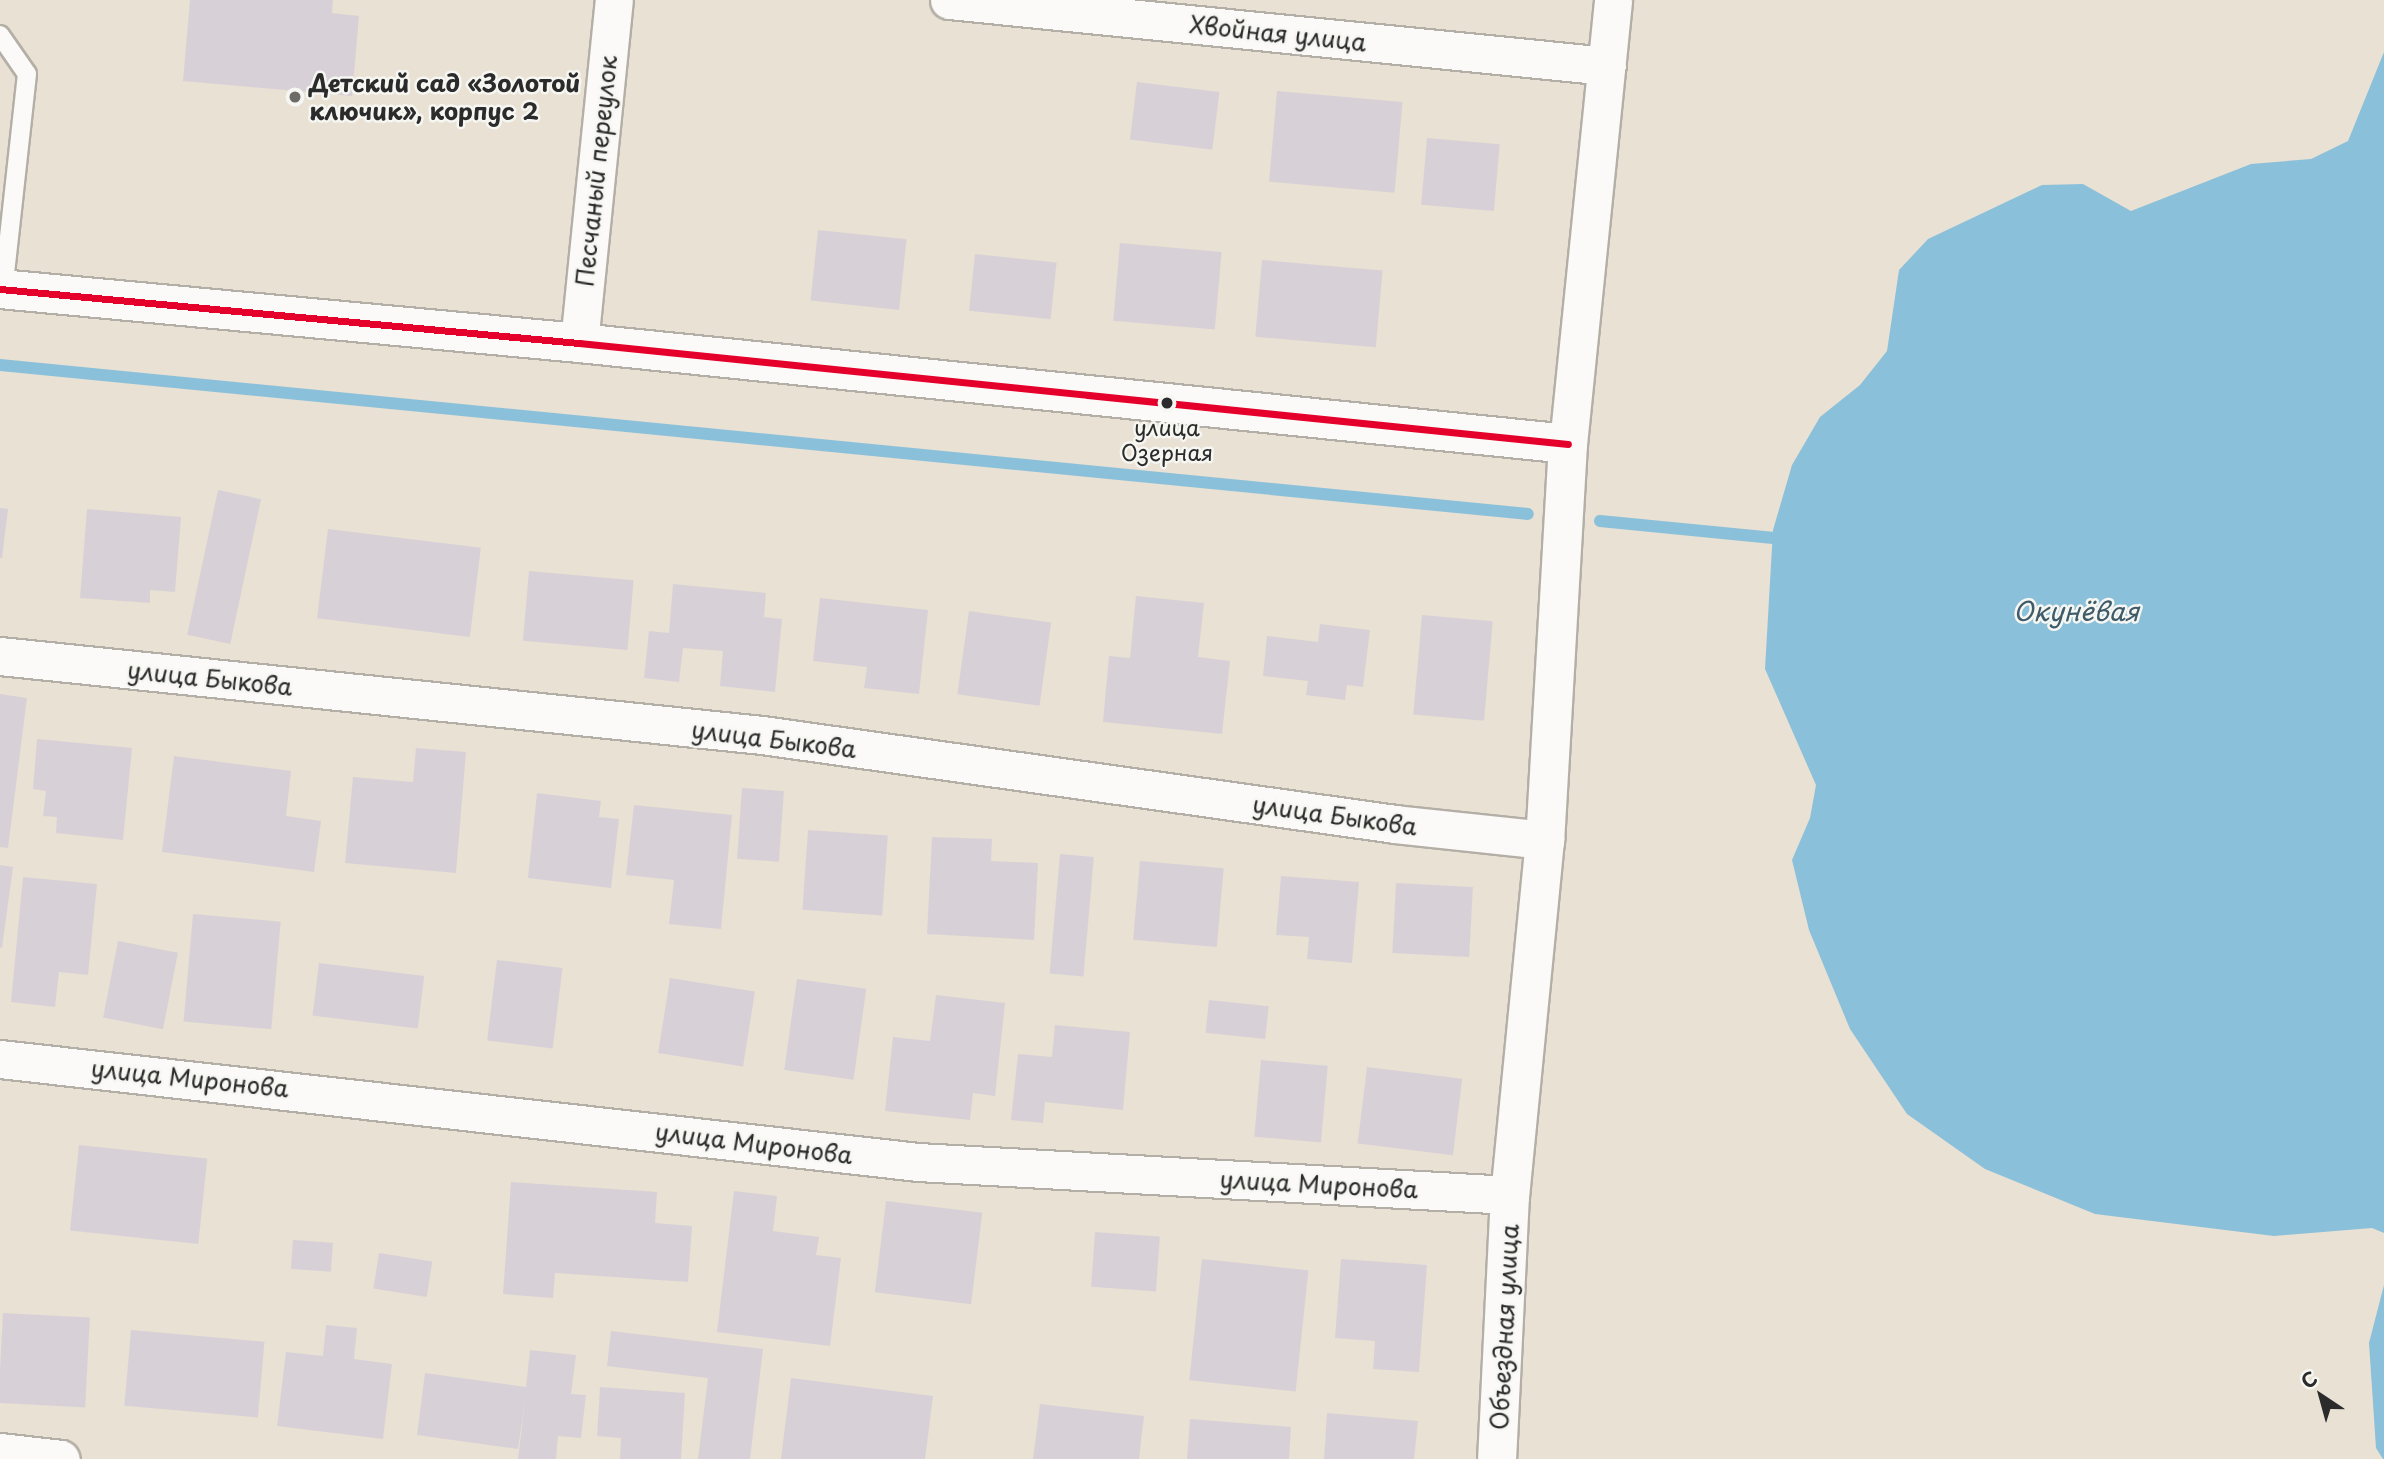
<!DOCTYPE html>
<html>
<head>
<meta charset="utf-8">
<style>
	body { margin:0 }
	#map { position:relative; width:2384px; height:1459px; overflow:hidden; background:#e9e1d3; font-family:"Playpen Sans",sans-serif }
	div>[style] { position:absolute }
	.water>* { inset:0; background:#8bc0da }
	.stream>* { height:12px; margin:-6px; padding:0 6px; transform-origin:6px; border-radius:6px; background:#8bc0da }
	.building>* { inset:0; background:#d7d1d7; transform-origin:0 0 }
	.roads { filter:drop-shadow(2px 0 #b4afa6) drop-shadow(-2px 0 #b4afa6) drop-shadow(0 2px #b4afa6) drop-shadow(0 -2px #b4afa6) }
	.lane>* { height:18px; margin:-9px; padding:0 9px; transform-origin:9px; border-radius:9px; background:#fcfaf8 }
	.street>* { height:37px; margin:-18.5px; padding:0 18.5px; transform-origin:18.5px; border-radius:18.5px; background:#fcfaf8 }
	.secondary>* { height:38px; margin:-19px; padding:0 19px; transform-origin:19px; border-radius:19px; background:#fcfaf8 }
	.bus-1>* { height:7px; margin:-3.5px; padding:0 3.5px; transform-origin:3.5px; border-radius:3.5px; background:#e4002b }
	.dots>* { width:19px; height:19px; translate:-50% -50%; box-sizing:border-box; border:4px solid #f6f6f2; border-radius:50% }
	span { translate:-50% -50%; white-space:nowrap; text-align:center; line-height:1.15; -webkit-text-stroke:5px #f6f6f2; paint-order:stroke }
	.bus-label { font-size:22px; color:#2b2b2b }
	.street-label { font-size:24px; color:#2b2b2b }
	.poi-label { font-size:24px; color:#2b2b2b; font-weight:700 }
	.left { translate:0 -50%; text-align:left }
	.water-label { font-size:26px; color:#3f5a69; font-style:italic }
	.north { position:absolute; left:2286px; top:1361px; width:70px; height:70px; -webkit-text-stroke:5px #f6f6f2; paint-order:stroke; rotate:324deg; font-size:19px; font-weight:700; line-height:28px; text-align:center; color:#2b2b2b }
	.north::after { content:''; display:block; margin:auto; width:24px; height:32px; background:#2b2b2b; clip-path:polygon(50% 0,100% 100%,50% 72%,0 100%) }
</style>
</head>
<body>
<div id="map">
	<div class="water">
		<i style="clip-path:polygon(2384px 52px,2384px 1233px,2372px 1228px,2274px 1236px,2095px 1214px,1985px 1169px,1907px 1114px,1850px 1029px,1809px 930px,1792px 860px,1810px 818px,1816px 785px,1765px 669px,1773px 530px,1792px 465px,1820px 417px,1860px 385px,1887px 351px,1899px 270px,1928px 239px,2042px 185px,2083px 184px,2131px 211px,2251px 164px,2311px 159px,2348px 141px)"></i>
		<i style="clip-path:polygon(2384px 1285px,2384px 1459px,2383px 1459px,2376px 1448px,2369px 1343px)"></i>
	</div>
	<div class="stream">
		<i style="left:0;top:365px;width:1535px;rotate:5.57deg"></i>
		<i style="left:1600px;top:521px;width:184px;rotate:5.6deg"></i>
	</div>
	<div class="building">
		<i style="clip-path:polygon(190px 0,333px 0,332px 13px,359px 16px,352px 96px,183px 81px)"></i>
		<i style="left:1137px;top:82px;width:83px;height:58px;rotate:7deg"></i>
		<i style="left:1277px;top:91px;width:126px;height:91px;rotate:5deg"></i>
		<i style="left:1427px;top:138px;width:73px;height:67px;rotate:5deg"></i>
		<i style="left:818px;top:230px;width:89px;height:71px;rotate:6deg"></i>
		<i style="left:1120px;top:243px;width:102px;height:78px;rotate:5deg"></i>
		<i style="left:975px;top:254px;width:82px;height:57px;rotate:6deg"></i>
		<i style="left:1262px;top:260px;width:121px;height:77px;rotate:5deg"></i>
		<i style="left:218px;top:490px;width:44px;height:148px;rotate:12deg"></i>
		<i style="clip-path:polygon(0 508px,8px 509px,2px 558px,0 558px)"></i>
		<i style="clip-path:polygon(87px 509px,181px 517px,175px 592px,150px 590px,150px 603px,80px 598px)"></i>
		<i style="left:328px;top:529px;width:154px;height:90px;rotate:7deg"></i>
		<i style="left:529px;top:571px;width:105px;height:70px;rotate:5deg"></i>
		<i style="clip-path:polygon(673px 584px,766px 593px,764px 617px,782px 619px,775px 692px,720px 686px,723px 651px,683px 648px,679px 682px,644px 678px,649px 631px,669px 633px)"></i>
		<i style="clip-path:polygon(1136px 596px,1204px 603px,1198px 657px,1230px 661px,1222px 734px,1103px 722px,1109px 656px,1130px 658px)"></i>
		<i style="clip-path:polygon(820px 598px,928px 610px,919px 694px,864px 688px,867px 667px,813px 661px)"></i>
		<i style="left:969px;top:611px;width:83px;height:84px;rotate:8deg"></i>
		<i style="left:1422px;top:615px;width:71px;height:100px;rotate:5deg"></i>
		<i style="clip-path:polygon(1320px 624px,1370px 630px,1363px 687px,1347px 685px,1345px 700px,1306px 695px,1308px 681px,1263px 676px,1267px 636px,1318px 642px)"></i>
		<i style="clip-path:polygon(0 694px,27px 698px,8px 848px,0 847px)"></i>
		<i style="clip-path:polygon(37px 739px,132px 748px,123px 840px,56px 833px,57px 817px,43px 816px,46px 791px,33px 789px)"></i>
		<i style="clip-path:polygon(416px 748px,466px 752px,456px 873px,345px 863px,353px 777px,413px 782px)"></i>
		<i style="clip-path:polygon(174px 756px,291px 771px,286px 816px,321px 821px,314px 872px,162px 852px)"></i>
		<i style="left:742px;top:788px;width:42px;height:71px;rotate:4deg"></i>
		<i style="clip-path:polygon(537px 793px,601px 801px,599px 817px,619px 819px,611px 888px,528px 878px)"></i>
		<i style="clip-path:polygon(634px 805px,732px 815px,721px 929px,669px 924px,674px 880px,626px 875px)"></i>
		<i style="left:808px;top:830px;width:80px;height:80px;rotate:4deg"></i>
		<i style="clip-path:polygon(932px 837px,992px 839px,991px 861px,1038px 863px,1034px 940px,927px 934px)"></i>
		<i style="left:1060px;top:854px;width:34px;height:120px;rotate:5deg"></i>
		<i style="left:1140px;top:861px;width:84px;height:79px;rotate:5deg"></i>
		<i style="clip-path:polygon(0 865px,13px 867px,2px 948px,0 947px)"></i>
		<i style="clip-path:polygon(1281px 876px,1359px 882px,1352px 963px,1307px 959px,1309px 937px,1276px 935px)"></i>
		<i style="clip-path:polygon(23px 877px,97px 884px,88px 975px,59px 972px,55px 1007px,11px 1002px)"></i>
		<i style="left:1396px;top:883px;width:77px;height:70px;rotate:3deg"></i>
		<i style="left:193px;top:914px;width:88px;height:108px;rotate:5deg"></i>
		<i style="left:118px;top:941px;width:61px;height:78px;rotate:11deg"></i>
		<i style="left:497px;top:960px;width:66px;height:81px;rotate:7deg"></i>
		<i style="left:319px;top:963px;width:106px;height:53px;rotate:7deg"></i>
		<i style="left:670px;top:978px;width:86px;height:76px;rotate:9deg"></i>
		<i style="left:797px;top:979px;width:70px;height:92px;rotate:8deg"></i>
		<i style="clip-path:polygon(936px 995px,1005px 1003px,995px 1096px,973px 1093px,970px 1120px,885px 1111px,893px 1037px,930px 1041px)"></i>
		<i style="left:1209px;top:1000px;width:60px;height:33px;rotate:6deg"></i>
		<i style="clip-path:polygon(1055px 1025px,1130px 1032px,1123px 1110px,1045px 1102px,1043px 1123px,1011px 1120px,1018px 1054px,1052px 1057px)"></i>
		<i style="left:1261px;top:1060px;width:67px;height:77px;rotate:5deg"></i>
		<i style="left:1367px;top:1067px;width:96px;height:77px;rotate:7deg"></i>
		<i style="left:79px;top:1145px;width:129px;height:86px;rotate:6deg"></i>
		<i style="clip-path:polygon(511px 1182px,657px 1192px,655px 1223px,692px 1226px,688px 1282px,555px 1273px,553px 1298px,503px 1294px)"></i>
		<i style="clip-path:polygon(734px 1191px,777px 1196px,773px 1231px,819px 1237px,816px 1255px,841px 1258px,830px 1346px,717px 1332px)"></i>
		<i style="left:886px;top:1201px;width:97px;height:92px;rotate:7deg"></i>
		<i style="left:1095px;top:1232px;width:65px;height:55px;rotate:4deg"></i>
		<i style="left:293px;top:1240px;width:40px;height:29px;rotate:4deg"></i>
		<i style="left:379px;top:1253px;width:54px;height:36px;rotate:9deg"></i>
		<i style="left:1202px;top:1259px;width:107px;height:122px;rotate:6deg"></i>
		<i style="clip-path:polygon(1341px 1259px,1427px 1265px,1419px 1372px,1373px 1369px,1375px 1341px,1335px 1338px)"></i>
		<i style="left:3px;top:1313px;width:87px;height:90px;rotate:3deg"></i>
		<i style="clip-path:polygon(326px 1325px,357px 1328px,354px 1359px,392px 1364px,383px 1439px,277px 1426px,286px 1352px,323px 1356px)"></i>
		<i style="left:131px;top:1330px;width:134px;height:76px;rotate:5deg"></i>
		<i style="clip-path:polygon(611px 1331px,763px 1349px,750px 1459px,698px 1459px,708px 1378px,607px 1366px)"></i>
		<i style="clip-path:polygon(530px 1350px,576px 1355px,571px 1394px,586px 1395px,581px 1438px,558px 1436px,556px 1459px,518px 1459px,525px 1402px,518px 1449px,417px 1435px,425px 1373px,526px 1387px)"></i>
		<i style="clip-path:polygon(791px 1378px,933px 1396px,925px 1459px,781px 1459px)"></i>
		<i style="clip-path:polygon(600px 1387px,685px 1393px,681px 1459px,620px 1459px,621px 1438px,597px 1436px)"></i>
		<i style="clip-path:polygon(1040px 1404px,1144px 1416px,1139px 1459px,1033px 1459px)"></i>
		<i style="clip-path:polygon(1327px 1413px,1418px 1421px,1414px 1459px,1324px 1459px)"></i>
		<i style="clip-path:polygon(1190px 1419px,1291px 1427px,1289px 1459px,1187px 1459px)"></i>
	</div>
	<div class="roads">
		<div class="lane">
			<i style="left:0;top:35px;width:47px;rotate:55.3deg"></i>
			<i style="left:27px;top:74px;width:217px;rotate:96.3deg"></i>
		</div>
		<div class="street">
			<i style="left:949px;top:0;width:661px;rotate:5.73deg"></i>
			<i style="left:579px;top:343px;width:345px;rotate:-84.2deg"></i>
			<i style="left:1568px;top:444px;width:446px;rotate:-84.2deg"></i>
			<i style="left:0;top:656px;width:766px;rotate:5.92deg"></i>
			<i style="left:762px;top:735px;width:639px;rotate:8deg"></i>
			<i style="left:1395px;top:824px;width:151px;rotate:6.1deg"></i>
			<i style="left:0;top:1059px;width:924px;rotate:6.4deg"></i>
			<i style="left:918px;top:1162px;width:593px;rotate:3.19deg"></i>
			<i style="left:0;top:1452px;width:61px;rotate:6.5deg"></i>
		</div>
		<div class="secondary">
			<i style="left:0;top:289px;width:582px;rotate:5.33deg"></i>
			<i style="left:579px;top:343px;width:994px;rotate:5.83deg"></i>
			<i style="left:1568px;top:444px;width:397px;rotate:93.3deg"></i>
			<i style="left:1545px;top:840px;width:357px;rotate:95.6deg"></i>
			<i style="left:1510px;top:1195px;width:264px;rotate:92.8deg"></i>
		</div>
	</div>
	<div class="bus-1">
		<i style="left:0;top:289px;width:582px;rotate:5.33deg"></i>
		<i style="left:579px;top:343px;width:994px;rotate:5.83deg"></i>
	</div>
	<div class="dots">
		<i style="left:295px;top:97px;background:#6e6b66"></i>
		<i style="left:1167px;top:403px;background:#2b2b2b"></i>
	</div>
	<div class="bus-label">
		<span style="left:1167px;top:439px">улица<br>Озерная</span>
	</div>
	<div class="street-label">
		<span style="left:1278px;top:33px;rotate:6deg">Хвойная улица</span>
		<span style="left:596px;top:171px;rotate:-84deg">Песчаный переулок</span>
		<span style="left:210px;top:678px;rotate:6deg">улица Быкова</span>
		<span style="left:774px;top:739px;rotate:7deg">улица Быкова</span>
		<span style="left:1335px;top:815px;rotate:8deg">улица Быкова</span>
		<span style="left:190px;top:1078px;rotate:6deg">улица Миронова</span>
		<span style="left:754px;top:1143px;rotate:7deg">улица Миронова</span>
		<span style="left:1319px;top:1184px;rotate:3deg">улица Миронова</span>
		<span style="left:1504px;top:1327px;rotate:-87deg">Объездная улица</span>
	</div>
	<div class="poi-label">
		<span class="left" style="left:309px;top:97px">Детский сад «Золотой<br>ключик», корпус 2</span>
	</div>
	<div class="water-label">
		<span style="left:2076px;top:611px">Окунёвая</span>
	</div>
	<div class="north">С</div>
</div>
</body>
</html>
